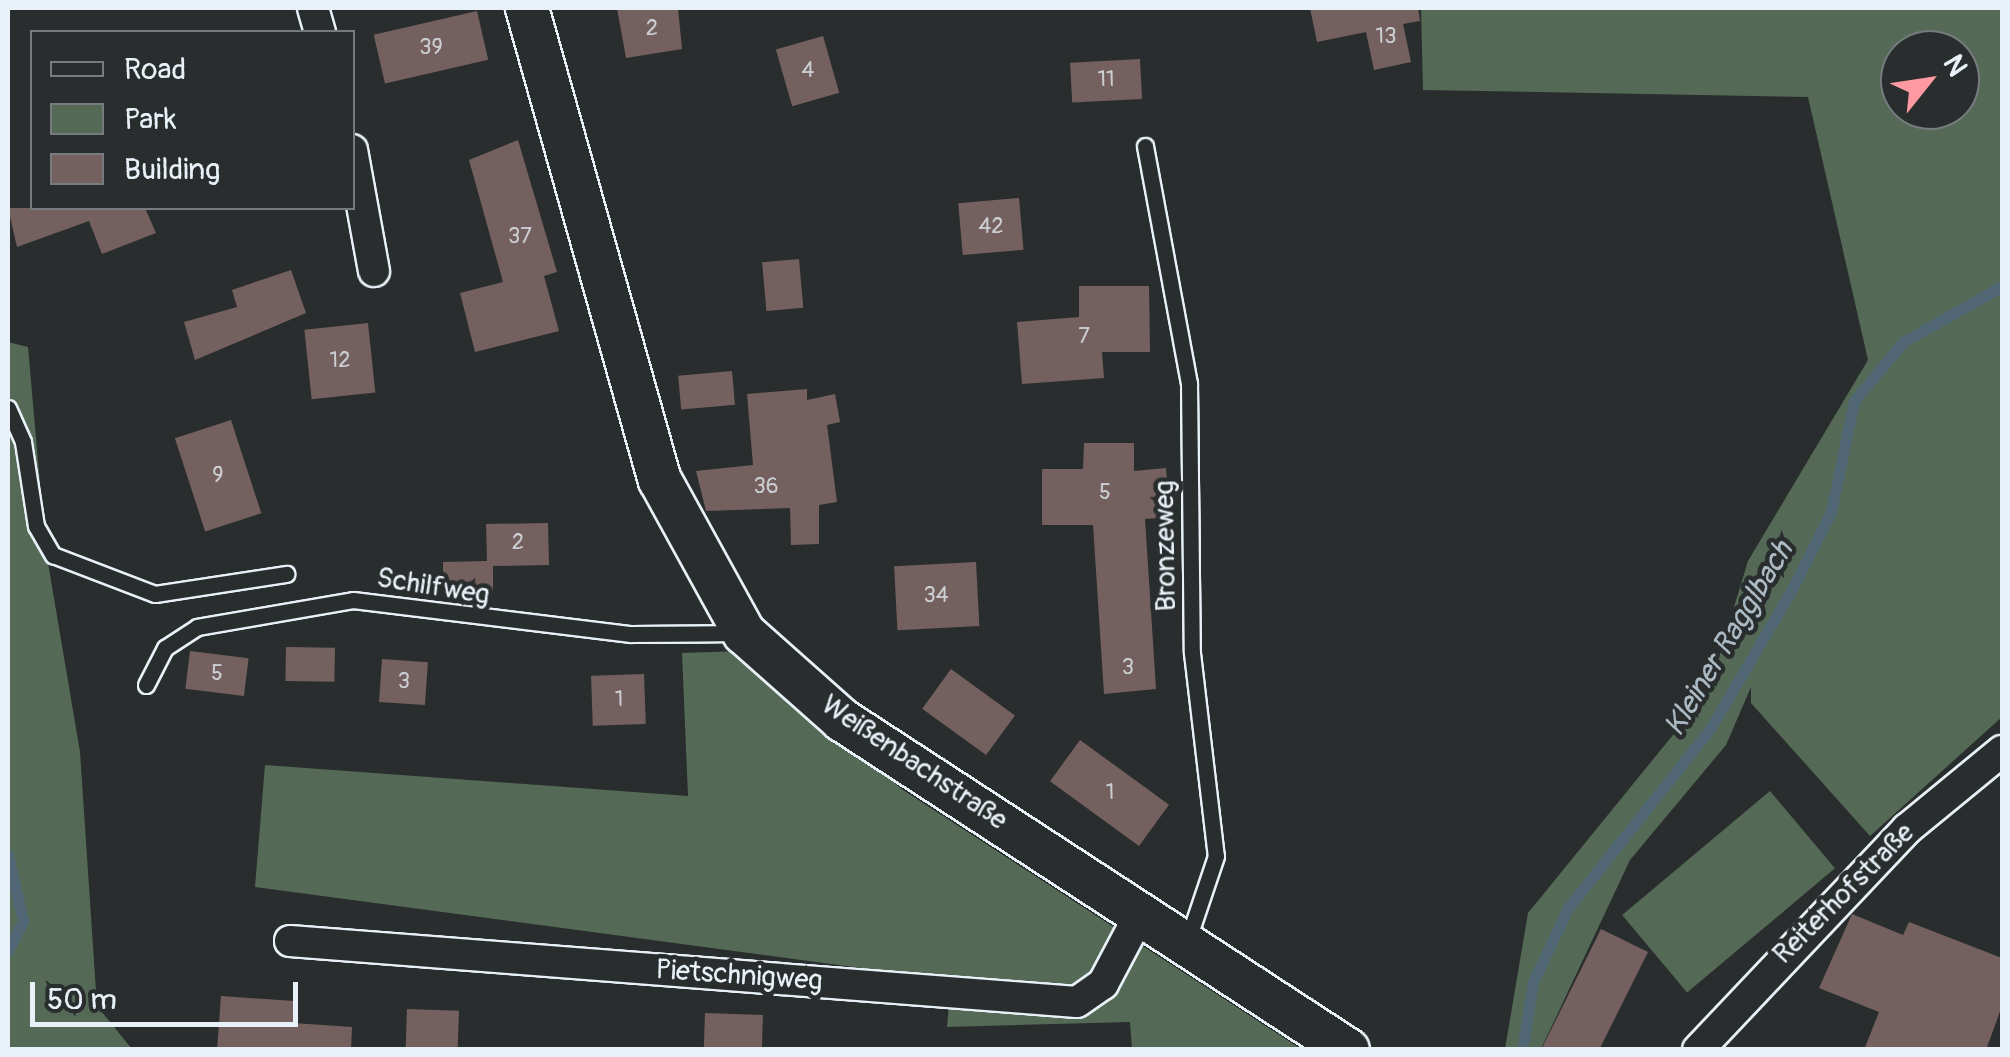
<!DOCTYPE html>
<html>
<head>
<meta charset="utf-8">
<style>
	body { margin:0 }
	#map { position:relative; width:2010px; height:1057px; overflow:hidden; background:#2a2d2e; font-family:Pangolin,sans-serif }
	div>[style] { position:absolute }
	.green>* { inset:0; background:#546a56; transform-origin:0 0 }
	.stream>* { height:11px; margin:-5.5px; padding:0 5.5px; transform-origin:5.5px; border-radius:5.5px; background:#516775 }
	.building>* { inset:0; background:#74615f; transform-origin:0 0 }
	.roads { filter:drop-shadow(2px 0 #e8f1f8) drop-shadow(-2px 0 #e8f1f8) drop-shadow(0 2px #e8f1f8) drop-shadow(0 -2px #e8f1f8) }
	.lane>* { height:15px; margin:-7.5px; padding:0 7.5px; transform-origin:7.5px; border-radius:7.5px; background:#2a2d2e }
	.street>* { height:30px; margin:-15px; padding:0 15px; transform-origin:15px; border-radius:15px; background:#2a2d2e }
	.secondary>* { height:42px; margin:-21px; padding:0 21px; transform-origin:21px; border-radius:21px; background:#2a2d2e }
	span { translate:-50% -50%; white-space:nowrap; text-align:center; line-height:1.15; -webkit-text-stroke:9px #2a2d2e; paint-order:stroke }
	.number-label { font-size:22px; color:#cbcdd2 }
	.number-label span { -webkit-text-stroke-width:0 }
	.street-label { font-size:28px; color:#e8f1f8 }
	.water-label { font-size:30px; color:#acbac4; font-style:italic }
	.frame { position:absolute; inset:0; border:10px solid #e8f1f8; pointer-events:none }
	.legend { position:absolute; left:30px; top:30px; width:325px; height:180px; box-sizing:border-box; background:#2a2d2e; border:2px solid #767b7f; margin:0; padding:12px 18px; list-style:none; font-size:30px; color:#e8f1f8 }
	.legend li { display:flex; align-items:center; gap:20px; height:50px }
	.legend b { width:50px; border:2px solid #767b7f }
	.north { position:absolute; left:1880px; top:30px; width:100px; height:100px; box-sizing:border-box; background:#2a2d2e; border:2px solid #767b7f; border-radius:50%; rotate:60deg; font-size:28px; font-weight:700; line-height:40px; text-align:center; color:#e8f1f8 }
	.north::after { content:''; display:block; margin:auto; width:35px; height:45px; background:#ff9aa2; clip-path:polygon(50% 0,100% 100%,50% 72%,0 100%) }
	.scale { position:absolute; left:30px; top:982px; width:268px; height:45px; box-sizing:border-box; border:5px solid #e8f1f8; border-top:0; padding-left:12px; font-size:30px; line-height:35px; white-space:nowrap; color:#e8f1f8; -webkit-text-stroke:8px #2a2d2e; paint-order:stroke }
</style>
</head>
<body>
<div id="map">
	<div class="green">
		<i style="clip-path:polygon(evenodd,1421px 8px,2002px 8px,2002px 717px,1870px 836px,1751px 703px,1751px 687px,1726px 745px,1630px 860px,1541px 1049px,1505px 1049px,1528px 913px,1708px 692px,1748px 561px,1868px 360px,1808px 97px,1423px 90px,1421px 8px,1960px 50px,1960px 110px,1900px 110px,1900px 50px,1960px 50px)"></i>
		<i style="clip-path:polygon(8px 342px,28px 347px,46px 551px,80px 752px,97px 1006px,132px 1049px,8px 1050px)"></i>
		<i style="clip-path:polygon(743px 651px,903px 790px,1301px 1049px,1132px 1049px,1130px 1022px,947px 1027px,951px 980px,255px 887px,265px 765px,688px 796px,682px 653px)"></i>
		<i style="left:1770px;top:791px;width:101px;height:193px;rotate:50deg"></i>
	</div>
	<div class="stream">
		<i style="left:8px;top:855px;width:68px;rotate:77.2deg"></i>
		<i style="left:23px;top:921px;width:33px;rotate:117deg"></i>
		<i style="left:1522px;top:1050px;width:69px;rotate:-80.8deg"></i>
		<i style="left:1533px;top:982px;width:82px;rotate:-64.7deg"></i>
		<i style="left:1568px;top:908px;width:228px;rotate:-51.6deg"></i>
		<i style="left:1710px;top:729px;width:162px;rotate:-59.6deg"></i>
		<i style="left:1792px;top:589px;width:86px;rotate:-63.1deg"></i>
		<i style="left:1831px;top:512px;width:113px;rotate:-78.3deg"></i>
		<i style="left:1854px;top:401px;width:77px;rotate:-50.3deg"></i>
		<i style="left:1903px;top:342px;width:114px;rotate:-29.5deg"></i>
	</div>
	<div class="building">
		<i style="clip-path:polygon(617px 8px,678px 8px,682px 49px,626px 58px)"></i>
		<i style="clip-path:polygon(1310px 8px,1418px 8px,1420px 21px,1403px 24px,1411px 62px,1374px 70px,1366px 32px,1317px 42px)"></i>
		<i style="left:477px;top:11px;width:50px;height:106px;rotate:77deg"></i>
		<i style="left:823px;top:36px;width:59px;height:49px;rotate:74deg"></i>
		<i style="left:1140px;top:59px;width:40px;height:70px;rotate:87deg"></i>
		<i style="clip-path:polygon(518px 140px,557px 272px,544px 276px,559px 331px,475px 352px,460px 293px,503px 282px,469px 160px)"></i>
		<i style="left:1019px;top:198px;width:52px;height:61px;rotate:85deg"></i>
		<i style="clip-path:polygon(8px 208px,145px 208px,156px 233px,102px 254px,89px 221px,17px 247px)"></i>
		<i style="left:799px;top:259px;width:49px;height:37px;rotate:85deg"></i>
		<i style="clip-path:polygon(291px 270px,306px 313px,195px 360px,184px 322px,237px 307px,232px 290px)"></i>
		<i style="clip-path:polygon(1079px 286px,1149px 286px,1150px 352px,1102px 352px,1104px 378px,1022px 384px,1017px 322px,1079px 317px)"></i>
		<i style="left:368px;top:323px;width:70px;height:64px;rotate:84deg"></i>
		<i style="left:732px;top:371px;width:34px;height:54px;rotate:85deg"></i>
		<i style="clip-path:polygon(807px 389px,807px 400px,835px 394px,840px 422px,827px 425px,837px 502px,819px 505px,819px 544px,791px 545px,790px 508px,706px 511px,696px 471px,753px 465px,747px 394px)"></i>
		<i style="left:231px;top:420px;width:98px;height:59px;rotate:72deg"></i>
		<i style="clip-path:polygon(1084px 443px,1134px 443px,1134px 471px,1166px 468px,1170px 517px,1145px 519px,1156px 689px,1104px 694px,1093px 525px,1042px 525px,1042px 469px,1083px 469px)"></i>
		<i style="clip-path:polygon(548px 523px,549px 565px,493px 566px,493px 592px,443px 592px,443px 562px,487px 561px,486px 524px)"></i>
		<i style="left:976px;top:562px;width:64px;height:82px;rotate:87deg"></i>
		<i style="left:286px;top:647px;width:49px;height:34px;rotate:1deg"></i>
		<i style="left:190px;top:651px;width:59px;height:38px;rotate:7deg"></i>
		<i style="left:382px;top:659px;width:46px;height:43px;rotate:4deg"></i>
		<i style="left:951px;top:669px;width:79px;height:49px;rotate:36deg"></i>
		<i style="left:644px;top:674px;width:50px;height:53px;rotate:88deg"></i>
		<i style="left:1080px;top:740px;width:110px;height:51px;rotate:36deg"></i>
		<i style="clip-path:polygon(1852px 914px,1903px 935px,1909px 922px,2002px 958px,2002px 1006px,1986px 1050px,1864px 1050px,1879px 1012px,1819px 988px)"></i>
		<i style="clip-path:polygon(1601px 929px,1648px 952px,1599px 1050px,1541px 1050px)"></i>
		<i style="clip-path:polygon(221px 996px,294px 1001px,293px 1023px,352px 1027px,351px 1050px,217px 1050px)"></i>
		<i style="left:407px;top:1009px;width:52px;height:41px;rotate:2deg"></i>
		<i style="left:705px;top:1013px;width:58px;height:37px;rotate:2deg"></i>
	</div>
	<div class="roads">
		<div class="lane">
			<i style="left:1145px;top:146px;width:241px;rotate:79.5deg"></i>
			<i style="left:1189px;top:383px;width:270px;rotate:89.4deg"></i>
			<i style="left:1192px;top:653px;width:204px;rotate:83.3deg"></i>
			<i style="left:1216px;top:856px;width:91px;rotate:108.6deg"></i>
			<i style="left:8px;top:408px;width:37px;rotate:66deg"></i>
			<i style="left:23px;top:442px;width:85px;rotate:81.2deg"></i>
			<i style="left:36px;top:526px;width:34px;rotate:60deg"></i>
			<i style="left:53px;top:555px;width:109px;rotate:20.9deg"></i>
			<i style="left:155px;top:594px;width:133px;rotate:-8.7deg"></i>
			<i style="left:146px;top:685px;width:42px;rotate:-62.8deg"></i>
			<i style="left:165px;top:648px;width:38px;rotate:-33deg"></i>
			<i style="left:197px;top:627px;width:158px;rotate:-9.8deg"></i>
			<i style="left:353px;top:600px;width:280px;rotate:7deg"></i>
			<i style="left:631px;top:634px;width:107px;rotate:-0.5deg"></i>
		</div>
		<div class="street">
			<i style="left:313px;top:8px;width:25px;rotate:74deg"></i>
			<i style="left:352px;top:150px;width:123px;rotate:79.7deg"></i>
			<i style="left:290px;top:941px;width:789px;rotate:4.43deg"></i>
			<i style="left:1077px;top:1002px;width:32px;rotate:-35deg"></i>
			<i style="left:1103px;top:984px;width:79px;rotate:-62.1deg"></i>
			<i style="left:1698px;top:1050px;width:304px;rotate:-46.6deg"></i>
			<i style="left:1907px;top:829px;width:123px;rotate:-39.4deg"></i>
		</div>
		<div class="secondary">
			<i style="left:527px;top:8px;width:490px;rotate:74.3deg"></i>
			<i style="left:660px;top:480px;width:175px;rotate:61.2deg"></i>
			<i style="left:744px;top:633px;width:131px;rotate:41.6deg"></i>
			<i style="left:842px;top:720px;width:604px;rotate:33.11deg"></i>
		</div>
	</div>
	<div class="number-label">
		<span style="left:652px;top:29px">2</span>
		<span style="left:1386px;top:37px">13</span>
		<span style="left:431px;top:48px">39</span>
		<span style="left:808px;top:71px">4</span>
		<span style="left:1106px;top:80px">11</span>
		<span style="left:991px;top:227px">42</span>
		<span style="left:520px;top:237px">37</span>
		<span style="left:1084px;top:337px">7</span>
		<span style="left:340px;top:361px">12</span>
		<span style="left:218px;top:476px">9</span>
		<span style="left:766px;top:487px">36</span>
		<span style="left:1105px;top:493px">5</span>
		<span style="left:518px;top:543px">2</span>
		<span style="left:936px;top:596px">34</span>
		<span style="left:1128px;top:668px">3</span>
		<span style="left:217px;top:674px">5</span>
		<span style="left:404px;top:682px">3</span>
		<span style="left:619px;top:700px">1</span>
		<span style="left:1110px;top:793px">1</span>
	</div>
	<div class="street-label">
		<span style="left:1166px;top:546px;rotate:-91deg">Bronzeweg</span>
		<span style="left:433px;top:587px;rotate:9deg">Schilfweg</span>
		<span style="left:914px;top:763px;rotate:34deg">Weißenbachstraße</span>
		<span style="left:1844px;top:894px;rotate:-45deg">Reiterhofstraße</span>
		<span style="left:739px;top:976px;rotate:4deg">Pietschnigweg</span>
	</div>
	<div class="water-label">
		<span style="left:1729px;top:639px;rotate:-59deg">Kleiner Ragglbach</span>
	</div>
	<div class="frame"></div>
	<ul class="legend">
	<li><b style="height:12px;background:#2a2d2e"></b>Road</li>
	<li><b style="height:28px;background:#546a56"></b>Park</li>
	<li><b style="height:28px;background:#74615f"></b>Building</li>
	</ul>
	<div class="north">N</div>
	<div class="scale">50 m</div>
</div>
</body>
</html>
